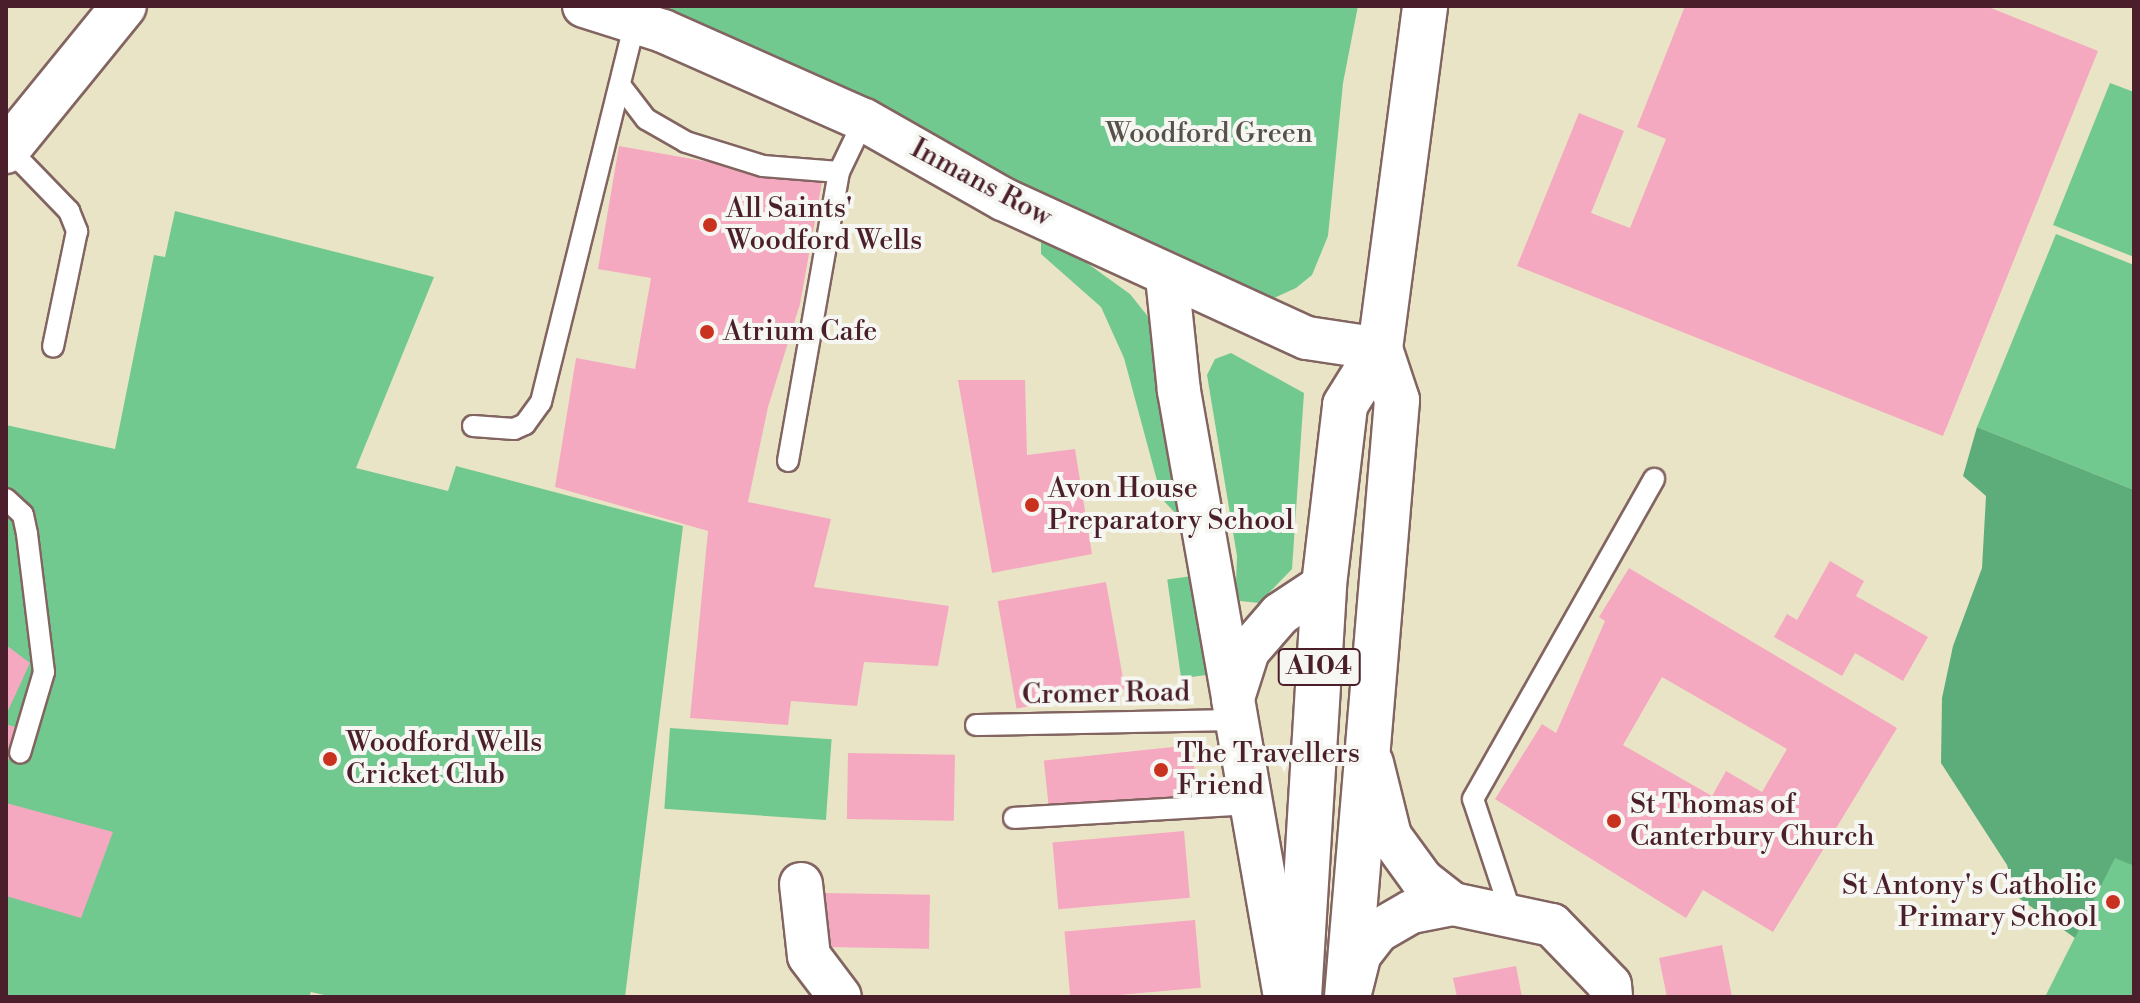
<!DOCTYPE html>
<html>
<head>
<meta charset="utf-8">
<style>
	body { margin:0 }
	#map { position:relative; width:2140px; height:1003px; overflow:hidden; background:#eae4c6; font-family:"Libre Bodoni",serif }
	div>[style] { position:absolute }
	.green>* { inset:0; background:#72c98f; transform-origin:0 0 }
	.forest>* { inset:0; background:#5dad7a }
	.building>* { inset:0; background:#f5a9c0; transform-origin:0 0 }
	.roads { filter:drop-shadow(2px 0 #826461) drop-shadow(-2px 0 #826461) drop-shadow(0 2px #826461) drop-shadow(0 -2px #826461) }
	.lane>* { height:20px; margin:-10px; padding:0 10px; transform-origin:10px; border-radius:10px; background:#fff }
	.street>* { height:42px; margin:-21px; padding:0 21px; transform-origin:21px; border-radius:21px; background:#fff }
	.secondary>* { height:44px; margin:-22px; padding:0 22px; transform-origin:22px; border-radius:22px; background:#fff }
	.primary>* { height:44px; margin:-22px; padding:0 22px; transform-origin:22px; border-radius:22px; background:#fff }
	.dots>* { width:22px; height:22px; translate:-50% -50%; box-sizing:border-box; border:4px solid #f6f6f2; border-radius:50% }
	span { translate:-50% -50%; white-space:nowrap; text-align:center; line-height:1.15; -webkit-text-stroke:8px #f6f6f2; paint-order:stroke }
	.shield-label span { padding:2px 6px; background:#f6f6f2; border:2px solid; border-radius:6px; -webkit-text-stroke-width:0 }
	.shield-label { font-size:26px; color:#4a1f2b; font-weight:700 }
	.park-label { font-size:28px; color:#565249 }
	.street-label { font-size:28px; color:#4a1f2b }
	.poi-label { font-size:28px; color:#4a1f2b }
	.left { translate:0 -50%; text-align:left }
	.right { translate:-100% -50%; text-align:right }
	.frame { position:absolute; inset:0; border:8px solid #4a1f2b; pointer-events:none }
</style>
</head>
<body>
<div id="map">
	<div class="green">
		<i style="clip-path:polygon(643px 6px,1358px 6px,1343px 83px,1328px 236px,1312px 275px,1296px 288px,1274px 298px,1234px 288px,747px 48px)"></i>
		<i style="clip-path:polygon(2110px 83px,2134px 92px,2134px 257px,2053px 225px)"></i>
		<i style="clip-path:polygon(175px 211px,434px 277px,356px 468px,448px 491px,456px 466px,683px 526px,625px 997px,333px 997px,311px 992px,309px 997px,6px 997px,6px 425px,115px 449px,154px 255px,165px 257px)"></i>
		<i style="clip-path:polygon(2056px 234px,2134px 265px,2134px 490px,1977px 427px)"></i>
		<i style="clip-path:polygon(1041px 240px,1073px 253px,1130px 294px,1153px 323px,1177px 515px,1162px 499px,1124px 358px,1101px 307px,1041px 254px)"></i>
		<i style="clip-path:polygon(1231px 353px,1304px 393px,1292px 569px,1259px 603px,1240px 601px,1236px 585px,1237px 556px,1207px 375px,1215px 359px)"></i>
		<i style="left:1192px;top:576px;width:100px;height:25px;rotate:82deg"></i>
		<i style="left:670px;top:728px;width:162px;height:81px;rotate:4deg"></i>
		<i style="clip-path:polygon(2115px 857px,2134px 866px,2134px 997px,2045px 997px)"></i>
	</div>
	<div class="forest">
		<i style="clip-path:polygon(1977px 427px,2134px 490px,2134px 866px,2115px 858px,2075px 938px,2016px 896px,2007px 865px,1941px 763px,1942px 698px,1953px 646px,1982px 568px,1986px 496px,1963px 476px)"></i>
	</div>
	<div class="building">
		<i style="clip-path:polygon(1685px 6px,1986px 6px,2098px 51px,1943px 436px,1517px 266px,1579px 113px,1624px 131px,1591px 213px,1630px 228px,1666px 139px,1637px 127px)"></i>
		<i style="clip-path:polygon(619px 146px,822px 182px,800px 304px,768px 407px,748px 502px,831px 519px,814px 587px,949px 606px,938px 666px,864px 662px,857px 706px,791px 701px,788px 725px,690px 718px,708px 531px,555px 487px,576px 358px,635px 369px,651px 278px,598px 269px)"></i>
		<i style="clip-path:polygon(958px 380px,1025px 380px,1027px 455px,1075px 449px,1092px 554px,992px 573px)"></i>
		<i style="clip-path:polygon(1830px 561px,1864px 581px,1856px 596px,1928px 637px,1903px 681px,1855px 653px,1842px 676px,1774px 637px,1787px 614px,1797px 620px)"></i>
		<i style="clip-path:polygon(evenodd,1629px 568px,1897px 728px,1773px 932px,1703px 890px,1686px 918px,1495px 799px,1542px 724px,1556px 733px,1605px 621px,1599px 617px,1629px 568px,1662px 677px,1787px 749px,1762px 792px,1726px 771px,1712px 796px,1623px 745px,1662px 677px)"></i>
		<i style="left:1106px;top:582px;width:109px;height:110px;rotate:80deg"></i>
		<i style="clip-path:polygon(6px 645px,30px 663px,6px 715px)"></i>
		<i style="clip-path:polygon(6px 724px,21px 729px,6px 765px)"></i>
		<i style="left:1192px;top:745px;width:55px;height:149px;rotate:84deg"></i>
		<i style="left:848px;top:753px;width:107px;height:66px;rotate:1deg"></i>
		<i style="clip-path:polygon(6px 803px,113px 832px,81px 918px,6px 896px)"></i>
		<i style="left:1184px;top:831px;width:67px;height:132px;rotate:85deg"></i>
		<i style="left:824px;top:893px;width:106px;height:54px;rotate:1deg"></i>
		<i style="left:1195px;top:920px;width:68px;height:131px;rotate:85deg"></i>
		<i style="clip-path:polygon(1722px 945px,1732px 997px,1667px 997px,1659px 958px)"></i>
		<i style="clip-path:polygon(1516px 966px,1522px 997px,1457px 997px,1453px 978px)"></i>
	</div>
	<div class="roads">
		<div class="lane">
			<i style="left:620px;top:85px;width:43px;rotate:52.6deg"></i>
			<i style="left:646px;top:119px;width:46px;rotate:29.9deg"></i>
			<i style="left:686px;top:142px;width:81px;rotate:17.3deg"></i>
			<i style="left:763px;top:166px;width:76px;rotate:4.5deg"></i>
			<i style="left:8px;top:148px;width:88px;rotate:45.9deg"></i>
			<i style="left:69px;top:211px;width:22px;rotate:68deg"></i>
			<i style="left:77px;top:231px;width:118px;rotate:101.7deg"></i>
			<i style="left:473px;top:426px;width:41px;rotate:4.2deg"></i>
			<i style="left:514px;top:429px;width:12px;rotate:-24deg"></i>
			<i style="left:525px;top:424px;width:27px;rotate:-54deg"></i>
			<i style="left:541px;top:402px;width:391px;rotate:-76.1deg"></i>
			<i style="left:788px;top:461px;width:293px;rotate:-80deg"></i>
			<i style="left:839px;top:172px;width:58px;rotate:-64.3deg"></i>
			<i style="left:6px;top:499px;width:23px;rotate:43deg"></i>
			<i style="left:23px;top:515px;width:19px;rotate:78deg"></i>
			<i style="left:27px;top:534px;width:139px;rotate:83deg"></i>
			<i style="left:44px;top:672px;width:84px;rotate:106.5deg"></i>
			<i style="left:976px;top:725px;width:261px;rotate:-1.1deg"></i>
			<i style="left:1014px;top:818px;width:236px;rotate:-3.4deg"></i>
			<i style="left:1512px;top:916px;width:123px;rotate:-108.4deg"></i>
			<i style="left:1473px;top:799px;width:368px;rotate:-60.5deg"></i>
		</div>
		<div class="street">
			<i style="left:584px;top:6px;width:83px;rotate:17.6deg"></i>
			<i style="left:663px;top:31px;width:220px;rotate:23.9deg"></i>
			<i style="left:864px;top:120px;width:160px;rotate:29.6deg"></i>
			<i style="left:1003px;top:199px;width:334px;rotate:24.6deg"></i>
			<i style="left:1307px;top:338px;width:74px;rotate:8.6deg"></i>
			<i style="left:1167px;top:277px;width:115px;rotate:84deg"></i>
			<i style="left:1179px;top:391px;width:307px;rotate:80deg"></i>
			<i style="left:1372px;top:763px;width:75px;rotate:76.1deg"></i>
			<i style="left:1390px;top:836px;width:54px;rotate:54deg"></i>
			<i style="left:1422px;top:880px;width:39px;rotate:38deg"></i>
			<i style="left:801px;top:884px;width:72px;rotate:83.7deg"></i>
			<i style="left:809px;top:956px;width:51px;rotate:52.9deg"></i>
			<i style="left:1351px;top:989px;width:36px;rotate:-76deg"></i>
			<i style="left:1360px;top:954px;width:29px;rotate:-52deg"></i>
			<i style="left:1378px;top:931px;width:38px;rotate:-30deg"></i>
			<i style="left:1411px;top:912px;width:43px;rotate:-10.8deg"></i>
			<i style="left:1453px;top:904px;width:101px;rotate:12deg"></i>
			<i style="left:1552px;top:925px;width:83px;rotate:46deg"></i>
			<i style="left:1610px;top:985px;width:12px;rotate:85deg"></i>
			<i style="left:1285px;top:997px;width:303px;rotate:-99.9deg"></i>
			<i style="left:1233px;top:698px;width:49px;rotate:-72.3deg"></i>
			<i style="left:1248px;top:651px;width:49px;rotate:-49.1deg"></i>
			<i style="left:1280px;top:614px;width:53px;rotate:-33.4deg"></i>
		</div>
		<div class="secondary">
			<i style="left:6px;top:151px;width:187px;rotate:-50.9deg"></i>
		</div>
		<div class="primary">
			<i style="left:1299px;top:997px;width:413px;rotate:-86.5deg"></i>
			<i style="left:1324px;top:585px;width:181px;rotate:-83.3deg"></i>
			<i style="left:1345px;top:405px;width:66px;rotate:-58deg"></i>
			<i style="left:1380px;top:349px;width:346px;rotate:-82.5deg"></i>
			<i style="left:1347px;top:997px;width:599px;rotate:-85.21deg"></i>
			<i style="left:1397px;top:400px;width:54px;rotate:-108.4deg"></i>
		</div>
	</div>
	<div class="dots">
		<i style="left:710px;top:225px;background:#c8321e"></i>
		<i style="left:707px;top:332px;background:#c8321e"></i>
		<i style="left:1032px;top:505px;background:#c8321e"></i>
		<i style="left:330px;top:759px;background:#c8321e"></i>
		<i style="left:1161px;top:770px;background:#c8321e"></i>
		<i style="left:1614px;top:821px;background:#c8321e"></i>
		<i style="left:2113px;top:902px;background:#c8321e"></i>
	</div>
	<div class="shield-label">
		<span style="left:1319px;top:667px">A104</span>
	</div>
	<div class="park-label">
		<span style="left:1209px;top:134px">Woodford Green</span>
	</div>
	<div class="street-label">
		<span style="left:981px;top:183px;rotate:28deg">Inmans Row</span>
		<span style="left:1106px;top:694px;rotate:-1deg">Cromer Road</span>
	</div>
	<div class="poi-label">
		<span class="left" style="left:726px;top:225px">All Saints'<br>Woodford Wells</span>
		<span class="left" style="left:723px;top:332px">Atrium Cafe</span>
		<span class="left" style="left:1048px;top:505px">Avon House<br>Preparatory School</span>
		<span class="left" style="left:346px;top:759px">Woodford Wells<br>Cricket Club</span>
		<span class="left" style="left:1177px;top:770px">The Travellers<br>Friend</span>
		<span class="left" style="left:1630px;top:821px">St Thomas of<br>Canterbury Church</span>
		<span class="right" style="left:2097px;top:902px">St Antony's Catholic<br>Primary School</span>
	</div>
	<div class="frame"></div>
</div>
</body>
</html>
